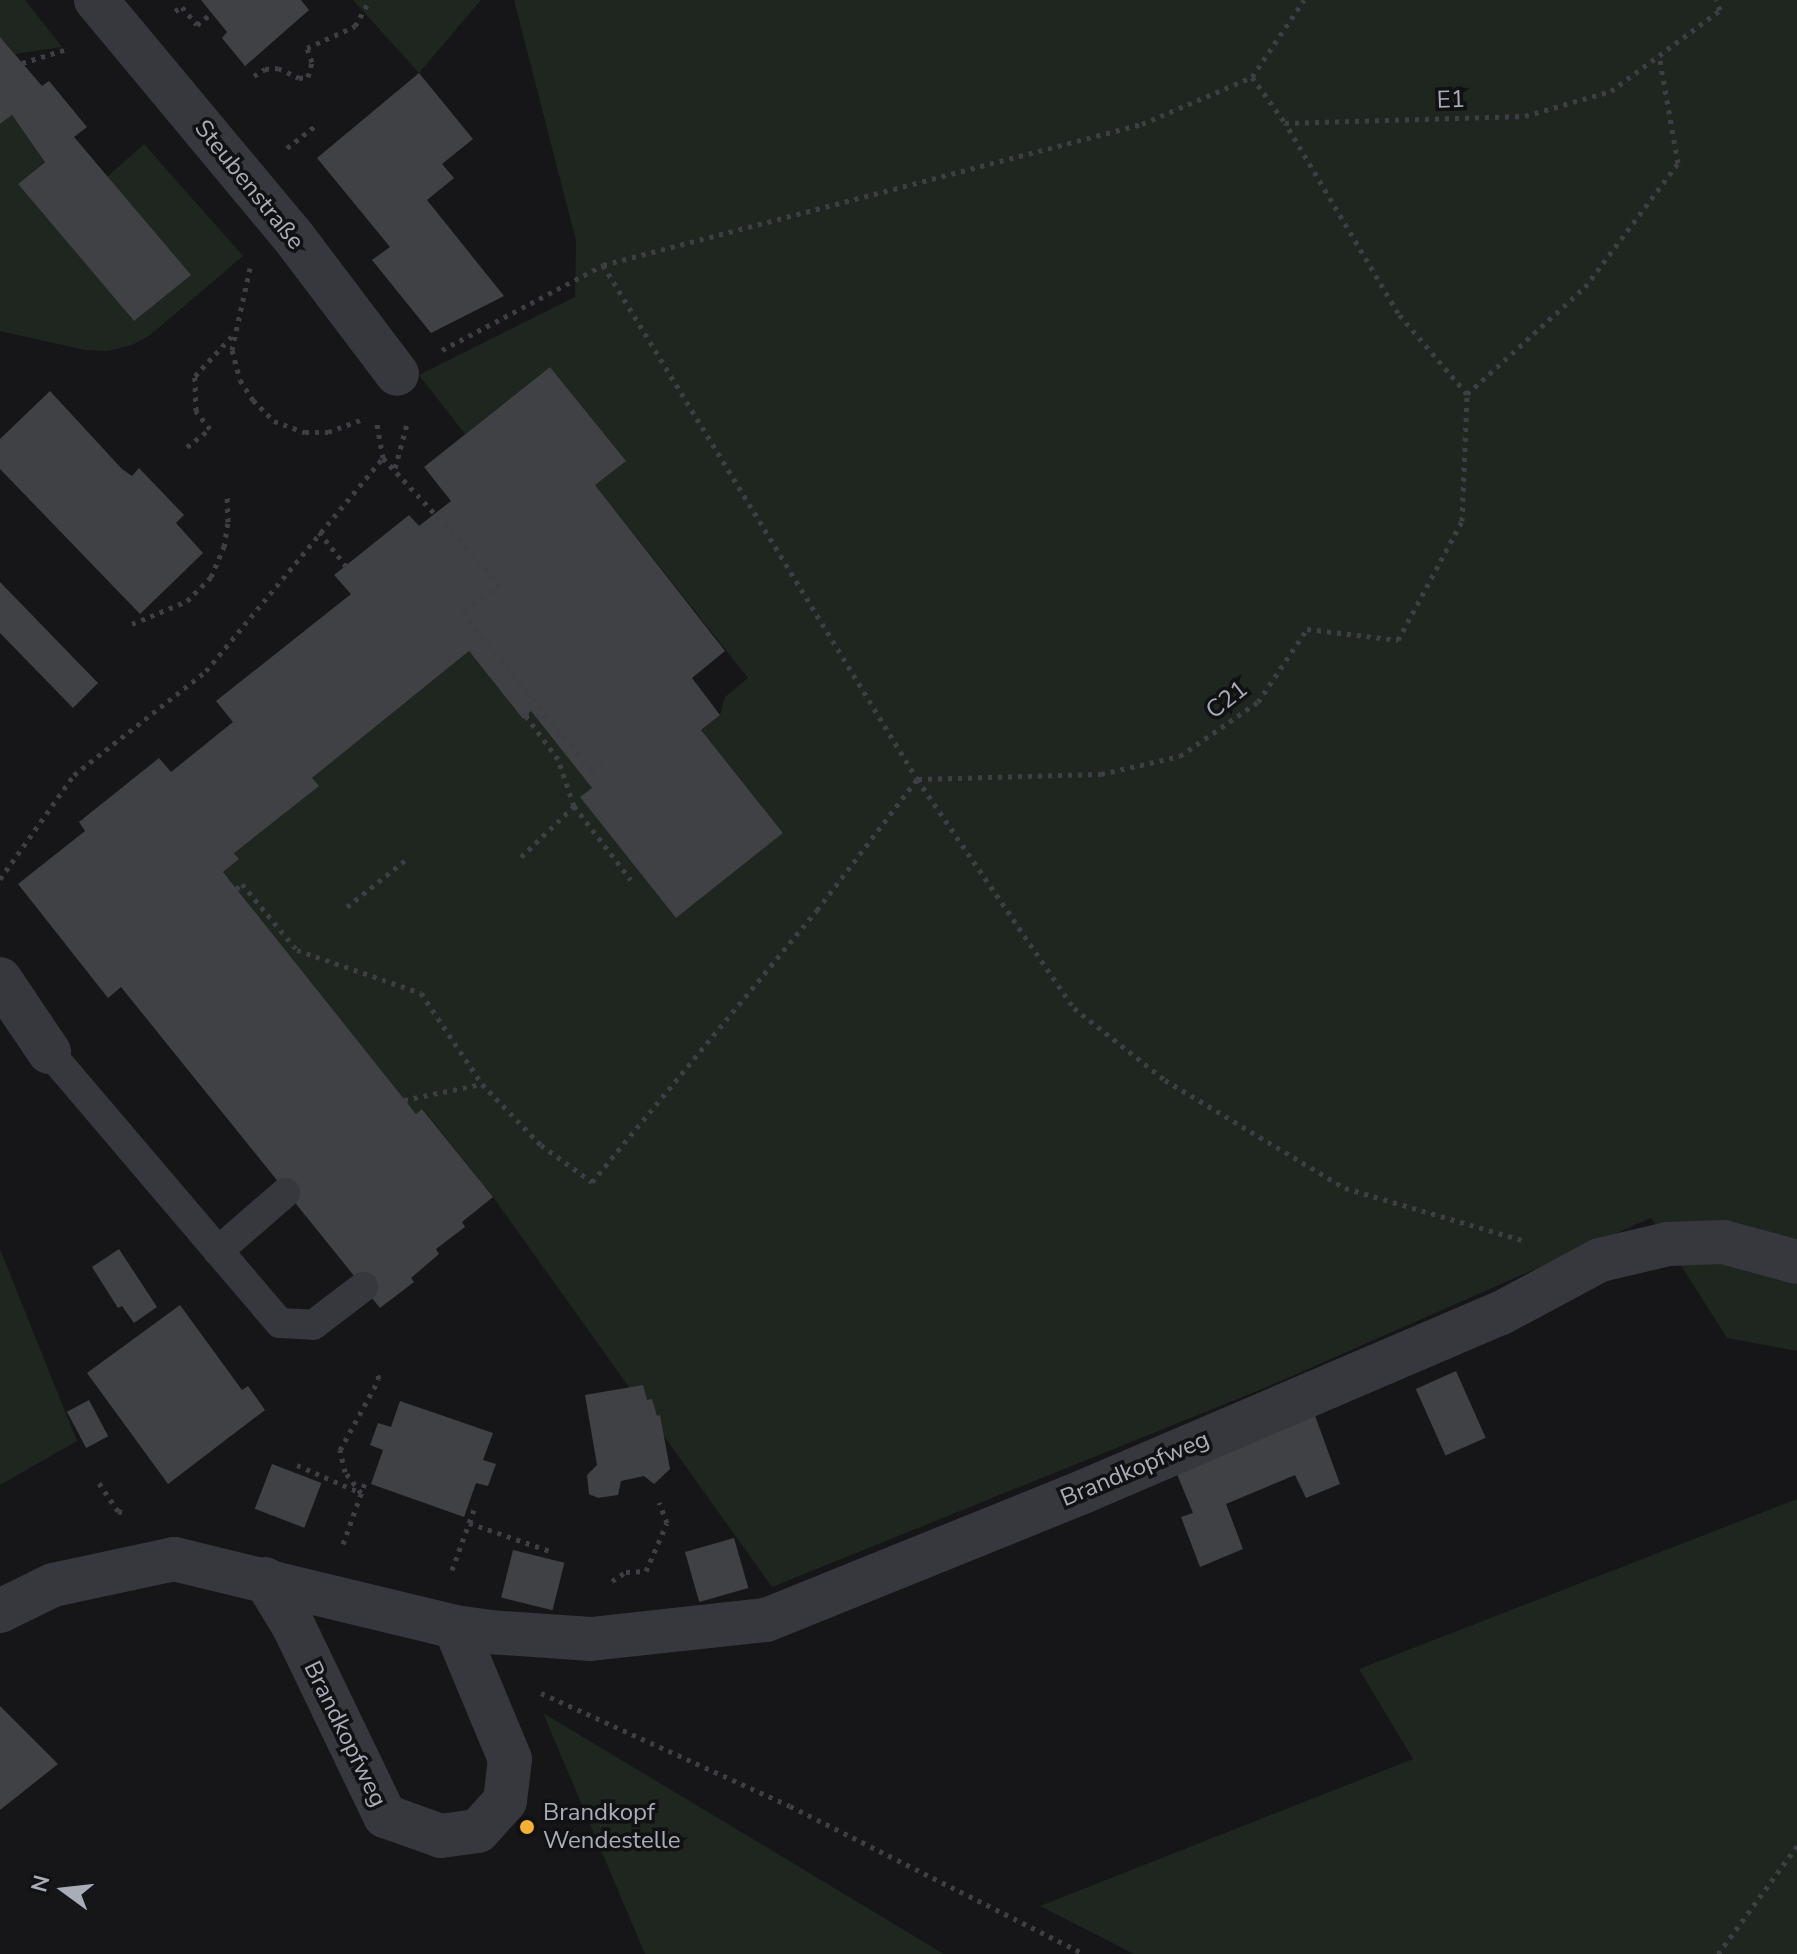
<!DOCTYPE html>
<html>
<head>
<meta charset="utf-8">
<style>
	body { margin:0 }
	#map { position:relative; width:1797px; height:1954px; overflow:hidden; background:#161618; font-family:"Nunito Sans",sans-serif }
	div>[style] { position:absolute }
	.green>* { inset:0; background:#1e261f }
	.building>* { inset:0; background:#404145; transform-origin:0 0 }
	.path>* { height:5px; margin-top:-2.5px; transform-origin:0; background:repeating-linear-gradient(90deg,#3d3f44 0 4px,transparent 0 10px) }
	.lane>* { height:30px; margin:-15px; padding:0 15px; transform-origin:15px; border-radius:15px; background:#37383d }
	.street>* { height:44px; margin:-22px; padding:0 22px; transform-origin:22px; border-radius:22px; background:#37383d }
	.dots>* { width:22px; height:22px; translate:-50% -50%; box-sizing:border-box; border:4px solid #111113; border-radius:50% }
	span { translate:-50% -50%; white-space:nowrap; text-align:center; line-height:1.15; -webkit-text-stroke:7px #111113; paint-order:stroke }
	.street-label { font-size:24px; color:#a8adb8 }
	.poi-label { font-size:24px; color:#a8adb8 }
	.left { translate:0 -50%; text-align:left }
	.north { position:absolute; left:24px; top:1850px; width:80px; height:80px; -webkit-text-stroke:6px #111113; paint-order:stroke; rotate:285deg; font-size:22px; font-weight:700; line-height:32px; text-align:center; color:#a8adb8 }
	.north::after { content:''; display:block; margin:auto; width:28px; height:36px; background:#a8adb8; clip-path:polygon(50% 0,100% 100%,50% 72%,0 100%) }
</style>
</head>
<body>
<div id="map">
	<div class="green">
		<i style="clip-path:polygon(0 0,25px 0,62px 47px,15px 54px,0 37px)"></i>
		<i style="clip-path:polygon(353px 0,481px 0,419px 73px)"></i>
		<i style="clip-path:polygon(514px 0,1797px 0,1797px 1351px,1727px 1338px,1651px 1218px,1267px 1387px,772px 1587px,493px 1197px,423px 1109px,416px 1114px,223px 872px,239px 859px,234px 852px,312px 778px,469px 651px,522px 718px,531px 711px,592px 788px,581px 798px,676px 918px,783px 833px,701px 730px,720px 715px,725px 697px,748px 678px,595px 485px,625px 460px,550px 367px,465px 434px,419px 375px,575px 297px,576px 241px)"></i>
		<i style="clip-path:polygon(12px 115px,45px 161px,18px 184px,133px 320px,107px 177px,144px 144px,243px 256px,149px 336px,132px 345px,107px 351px,85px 350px,0 331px,0 124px)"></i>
		<i style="clip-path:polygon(0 1249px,77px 1441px,0 1485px)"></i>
		<i style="clip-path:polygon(1797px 1499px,1797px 1954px,1134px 1954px,1040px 1906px,1413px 1759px,1359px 1669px)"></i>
		<i style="clip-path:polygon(543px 1713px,944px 1954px,645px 1954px)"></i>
	</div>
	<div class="building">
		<i style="clip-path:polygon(201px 0,301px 0,309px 10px,245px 66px,222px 38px,227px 32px)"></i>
		<i style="clip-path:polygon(0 37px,42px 86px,49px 81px,87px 127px,74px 137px,191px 275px,134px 321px,18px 184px,45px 162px,12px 115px,0 124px)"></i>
		<i style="clip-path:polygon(419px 73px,473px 139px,442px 164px,454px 178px,427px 200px,504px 296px,431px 333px,372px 260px,390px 247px,317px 158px)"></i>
		<i style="clip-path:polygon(550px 367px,626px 461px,595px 485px,725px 651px,692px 678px,720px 715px,701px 730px,783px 833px,676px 918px,580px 797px,592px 788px,531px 711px,523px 719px,469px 651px,312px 778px,319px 786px,234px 853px,239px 859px,223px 872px,416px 1114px,422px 1109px,493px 1197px,462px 1222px,465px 1227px,436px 1249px,439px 1254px,411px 1278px,414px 1282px,380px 1308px,121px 987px,108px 998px,18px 884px,85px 831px,79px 822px,159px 758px,171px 772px,233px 722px,216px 701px,351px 594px,334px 575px,409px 515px,419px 526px,451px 501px,424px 467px)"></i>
		<i style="clip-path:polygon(50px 391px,122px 469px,132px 476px,139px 468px,184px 515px,176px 523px,203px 553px,140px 614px,0 469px,0 439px)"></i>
		<i style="clip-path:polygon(0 582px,98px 683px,73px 708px,0 633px)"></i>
		<i style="clip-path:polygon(119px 1249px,157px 1307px,134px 1323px,122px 1306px,118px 1308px,92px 1267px)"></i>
		<i style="clip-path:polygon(180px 1305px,242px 1390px,248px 1386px,265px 1410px,168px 1484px,87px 1373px)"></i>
		<i style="left:1456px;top:1371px;width:73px;height:44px;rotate:66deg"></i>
		<i style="clip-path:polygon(643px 1385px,647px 1400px,652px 1399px,657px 1416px,660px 1415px,670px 1469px,654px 1484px,644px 1476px,621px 1481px,618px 1495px,598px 1498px,589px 1494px,587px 1475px,597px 1465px,585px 1395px)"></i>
		<i style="left:89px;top:1400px;width:41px;height:25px;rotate:62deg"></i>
		<i style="clip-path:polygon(400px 1401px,493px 1433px,483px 1460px,496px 1464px,488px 1486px,476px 1483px,464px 1517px,371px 1484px,383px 1450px,370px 1445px,378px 1423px,391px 1427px)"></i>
		<i style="clip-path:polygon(1314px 1413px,1340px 1484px,1306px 1498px,1295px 1475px,1226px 1504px,1243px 1549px,1200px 1567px,1181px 1517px,1193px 1513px,1174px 1467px)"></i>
		<i style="left:272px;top:1464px;width:53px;height:48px;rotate:21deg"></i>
		<i style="left:734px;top:1538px;width:52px;height:51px;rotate:74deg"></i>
		<i style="left:513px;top:1550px;width:53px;height:49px;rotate:14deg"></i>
		<i style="clip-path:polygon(0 1706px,58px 1764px,0 1810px)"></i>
	</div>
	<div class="path">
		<i style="left:175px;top:11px;width:8px;rotate:-30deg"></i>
		<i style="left:182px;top:7px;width:23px;rotate:50deg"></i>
		<i style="left:197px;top:25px;width:19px;rotate:-39deg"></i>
		<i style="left:22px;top:63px;width:47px;rotate:-17.3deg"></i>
		<i style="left:254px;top:76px;width:13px;rotate:-32deg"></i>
		<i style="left:265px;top:69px;width:13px;rotate:-4deg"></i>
		<i style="left:278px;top:68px;width:23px;rotate:25deg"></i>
		<i style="left:299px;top:78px;width:9px;rotate:-6deg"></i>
		<i style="left:308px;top:77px;width:16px;rotate:-75deg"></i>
		<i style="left:312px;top:62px;width:15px;rotate:-110deg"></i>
		<i style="left:307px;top:48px;width:53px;rotate:-24.6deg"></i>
		<i style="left:355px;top:26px;width:30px;rotate:-60deg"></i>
		<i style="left:1252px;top:77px;width:57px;rotate:54.3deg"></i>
		<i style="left:1285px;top:123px;width:240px;rotate:-1.7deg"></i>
		<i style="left:1525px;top:116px;width:90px;rotate:-16.2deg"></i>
		<i style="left:1611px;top:91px;width:136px;rotate:-36.6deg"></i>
		<i style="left:1720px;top:10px;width:11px;rotate:-112deg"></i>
		<i style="left:287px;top:148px;width:36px;rotate:-38deg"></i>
		<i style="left:603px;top:265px;width:602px;rotate:58.58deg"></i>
		<i style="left:917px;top:779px;width:278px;rotate:55.6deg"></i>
		<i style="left:1074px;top:1008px;width:116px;rotate:38.4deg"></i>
		<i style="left:1165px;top:1080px;width:210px;rotate:31deg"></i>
		<i style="left:1345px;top:1188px;width:184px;rotate:16.4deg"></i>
		<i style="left:250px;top:268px;width:84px;rotate:102.4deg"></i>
		<i style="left:232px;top:350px;width:31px;rotate:75deg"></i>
		<i style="left:240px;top:380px;width:24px;rotate:57deg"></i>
		<i style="left:253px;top:400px;width:30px;rotate:45deg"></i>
		<i style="left:274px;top:421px;width:33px;rotate:20deg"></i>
		<i style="left:305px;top:432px;width:23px"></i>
		<i style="left:328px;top:432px;width:40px;rotate:-20.2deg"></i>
		<i style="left:442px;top:350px;width:182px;rotate:-27.8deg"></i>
		<i style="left:603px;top:265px;width:557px;rotate:-14.66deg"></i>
		<i style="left:1142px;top:124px;width:120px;rotate:-23.1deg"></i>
		<i style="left:1252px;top:77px;width:93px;rotate:-56deg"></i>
		<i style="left:1467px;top:394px;width:159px;rotate:-42.2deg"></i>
		<i style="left:1585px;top:287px;width:155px;rotate:-53.1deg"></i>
		<i style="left:1678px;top:163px;width:110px;rotate:-100deg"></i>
		<i style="left:187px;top:447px;width:29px;rotate:-38deg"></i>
		<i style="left:210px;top:429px;width:23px;rotate:-128deg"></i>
		<i style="left:196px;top:411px;width:35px;rotate:-92deg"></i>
		<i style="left:195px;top:376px;width:56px;rotate:-47.2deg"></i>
		<i style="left:383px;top:458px;width:172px;rotate:47.1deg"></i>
		<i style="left:500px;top:584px;width:48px;rotate:142.7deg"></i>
		<i style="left:462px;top:613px;width:203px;rotate:50.6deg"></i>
		<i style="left:591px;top:770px;width:16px;rotate:-35deg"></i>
		<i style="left:395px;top:468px;width:46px;rotate:-74.7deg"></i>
		<i style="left:319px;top:532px;width:43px;rotate:51.5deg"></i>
		<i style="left:132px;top:624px;width:60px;rotate:-22.7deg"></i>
		<i style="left:187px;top:601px;width:34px;rotate:-45deg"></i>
		<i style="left:211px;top:577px;width:33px;rotate:-67deg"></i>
		<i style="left:224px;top:547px;width:25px;rotate:-81deg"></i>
		<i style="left:228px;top:522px;width:25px;rotate:-92deg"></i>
		<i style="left:918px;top:779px;width:183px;rotate:-1.6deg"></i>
		<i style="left:1101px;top:774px;width:81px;rotate:-12.8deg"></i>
		<i style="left:1180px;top:756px;width:95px;rotate:-34.7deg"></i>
		<i style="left:1258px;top:702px;width:88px;rotate:-56.1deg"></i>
		<i style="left:1307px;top:629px;width:92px;rotate:6.9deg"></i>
		<i style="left:1398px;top:640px;width:135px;rotate:-61.7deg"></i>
		<i style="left:1462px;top:521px;width:127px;rotate:-87.7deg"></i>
		<i style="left:1467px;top:394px;width:106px;rotate:-130.4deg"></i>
		<i style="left:1398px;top:313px;width:221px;rotate:-120.7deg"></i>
		<i style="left:574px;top:806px;width:93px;rotate:52.4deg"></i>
		<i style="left:521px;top:857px;width:74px;rotate:-43.9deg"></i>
		<i style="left:574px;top:806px;width:50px;rotate:-108.8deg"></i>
		<i style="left:558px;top:759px;width:54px;rotate:-126.7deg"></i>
		<i style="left:526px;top:716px;width:22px;rotate:-82deg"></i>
		<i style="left:0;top:879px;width:128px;rotate:-54.6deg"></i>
		<i style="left:74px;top:775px;width:168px;rotate:-38.2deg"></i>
		<i style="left:206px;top:671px;width:277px;rotate:-50.3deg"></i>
		<i style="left:383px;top:458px;width:39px;rotate:-100deg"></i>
		<i style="left:236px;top:889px;width:8px;rotate:-40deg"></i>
		<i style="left:242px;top:884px;width:86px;rotate:50.2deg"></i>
		<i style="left:297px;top:950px;width:131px;rotate:19.1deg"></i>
		<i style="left:421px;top:993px;width:110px;rotate:56.2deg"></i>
		<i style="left:482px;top:1084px;width:85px;rotate:46deg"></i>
		<i style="left:541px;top:1145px;width:63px;rotate:36deg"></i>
		<i style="left:592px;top:1182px;width:353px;rotate:-50.4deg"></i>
		<i style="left:817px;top:910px;width:165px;rotate:-52.6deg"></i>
		<i style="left:347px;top:907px;width:78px;rotate:-38.8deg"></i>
		<i style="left:404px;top:1100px;width:80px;rotate:-11.6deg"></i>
		<i style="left:297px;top:1465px;width:70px;rotate:23.6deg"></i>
		<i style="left:361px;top:1493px;width:26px;rotate:-127deg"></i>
		<i style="left:345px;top:1472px;width:23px;rotate:-103deg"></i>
		<i style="left:340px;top:1450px;width:81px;rotate:-61.2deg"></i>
		<i style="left:379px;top:1379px;width:9px;rotate:-111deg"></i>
		<i style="left:99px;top:1483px;width:34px;rotate:56deg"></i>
		<i style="left:118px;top:1511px;width:9px;rotate:18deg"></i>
		<i style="left:469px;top:1523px;width:86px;rotate:19.1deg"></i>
		<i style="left:343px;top:1544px;width:68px;rotate:-70.2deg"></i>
		<i style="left:452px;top:1570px;width:70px;rotate:-70deg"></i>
		<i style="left:612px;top:1581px;width:17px;rotate:-33deg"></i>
		<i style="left:626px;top:1572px;width:20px;rotate:-3deg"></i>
		<i style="left:646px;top:1571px;width:52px;rotate:-66.4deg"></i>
		<i style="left:667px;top:1523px;width:22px;rotate:-111deg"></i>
		<i style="left:541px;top:1693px;width:273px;rotate:24.4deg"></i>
		<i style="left:790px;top:1806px;width:329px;rotate:26.7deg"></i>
		<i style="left:1718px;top:1954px;width:134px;rotate:-53.8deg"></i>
	</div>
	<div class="lane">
		<i style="left:49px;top:1052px;width:356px;rotate:49.6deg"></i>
		<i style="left:280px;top:1323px;width:33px;rotate:3deg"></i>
		<i style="left:313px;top:1325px;width:63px;rotate:-37.2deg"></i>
		<i style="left:218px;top:1251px;width:89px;rotate:-40.9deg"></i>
	</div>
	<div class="street">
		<i style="left:96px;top:0;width:306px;rotate:50.2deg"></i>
		<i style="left:292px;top:235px;width:174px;rotate:52.9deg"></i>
		<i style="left:0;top:979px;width:88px;rotate:56.1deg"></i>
		<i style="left:265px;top:1579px;width:56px;rotate:58.9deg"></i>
		<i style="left:294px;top:1627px;width:210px;rotate:64.3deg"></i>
		<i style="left:385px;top:1816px;width:59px;rotate:19.7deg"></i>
		<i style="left:441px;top:1836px;width:37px;rotate:-8deg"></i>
		<i style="left:478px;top:1831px;width:40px;rotate:-48deg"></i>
		<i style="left:505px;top:1801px;width:42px;rotate:-83.2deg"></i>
		<i style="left:510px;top:1759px;width:143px;rotate:-112.6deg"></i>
		<i style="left:0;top:1611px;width:59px;rotate:-26.1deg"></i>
		<i style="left:53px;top:1585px;width:124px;rotate:-12.1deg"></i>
		<i style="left:174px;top:1559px;width:289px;rotate:13.6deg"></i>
		<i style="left:455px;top:1627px;width:34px;rotate:8deg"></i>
		<i style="left:489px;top:1632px;width:102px;rotate:3.9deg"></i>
		<i style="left:591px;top:1639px;width:176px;rotate:-6.2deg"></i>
		<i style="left:766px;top:1620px;width:344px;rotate:-22deg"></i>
		<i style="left:1085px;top:1491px;width:452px;rotate:-23.2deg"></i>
		<i style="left:1501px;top:1313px;width:112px;rotate:-28.2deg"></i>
		<i style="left:1600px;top:1260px;width:70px;rotate:-13.2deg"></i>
		<i style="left:1668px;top:1244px;width:55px;rotate:-2.1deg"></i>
		<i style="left:1723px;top:1242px;width:77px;rotate:15.1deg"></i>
	</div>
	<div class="dots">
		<i style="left:527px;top:1827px;background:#f2b134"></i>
	</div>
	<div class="street-label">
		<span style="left:1451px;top:100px;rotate:-2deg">E1</span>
		<span style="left:249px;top:185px;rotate:51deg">Steubenstraße</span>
		<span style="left:1227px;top:700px;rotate:-38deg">C21</span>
		<span style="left:1135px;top:1469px;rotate:-23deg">Brandkopfweg</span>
		<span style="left:345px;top:1734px;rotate:64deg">Brandkopfweg</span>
	</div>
	<div class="poi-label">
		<span class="left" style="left:543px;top:1827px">Brandkopf<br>Wendestelle</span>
	</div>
	<div class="north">N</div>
</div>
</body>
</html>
